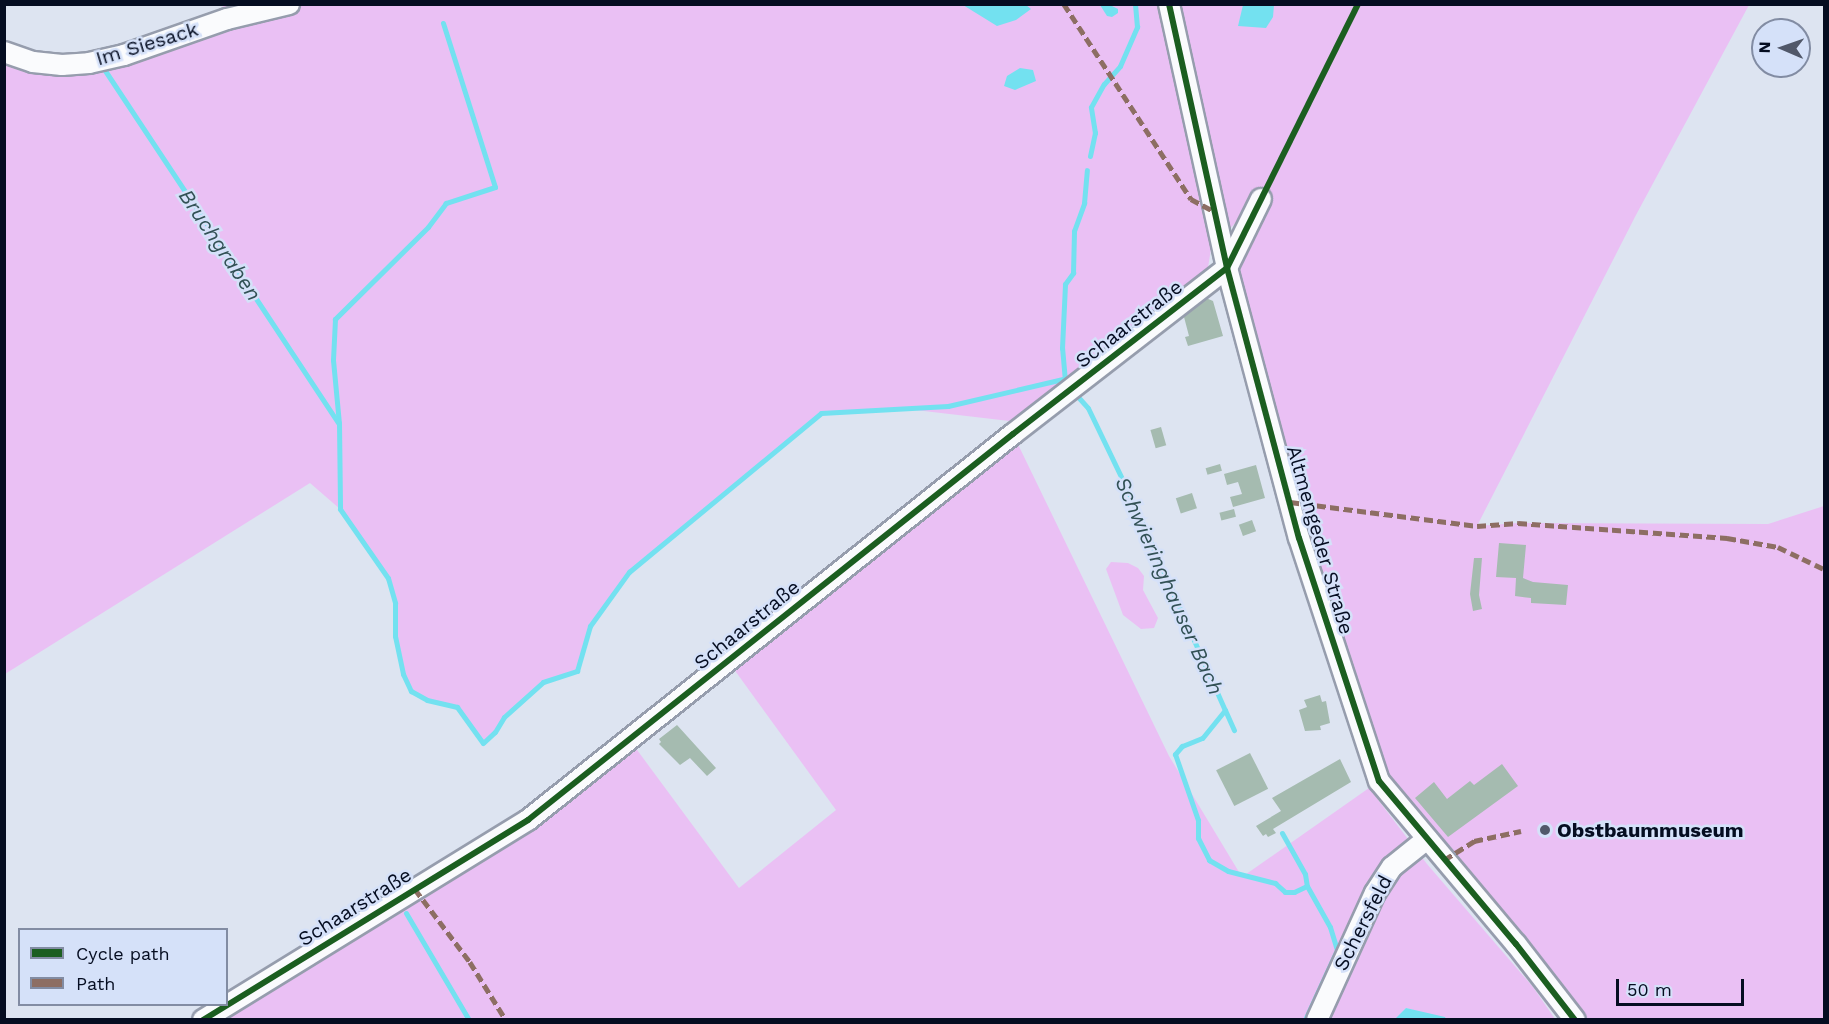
<!DOCTYPE html>
<html>
<head>
<meta charset="utf-8">
<style>
	body { margin:0 }
	#map { position:relative; width:1829px; height:1024px; overflow:hidden; background:#dde4f1; font-family:"Work Sans",sans-serif }
	div>[style] { position:absolute }
	.green>* { inset:0; background:#eac0f4 }
	.water>* { inset:0; background:#73e1f0 }
	.stream>* { height:5px; margin:-2.5px; padding:0 2.5px; transform-origin:2.5px; border-radius:2.5px; background:#73e1f0 }
	.building>* { inset:0; background:#a5bbb0; transform-origin:0 0 }
	.roads { filter:drop-shadow(2px 0 #969dad) drop-shadow(-2px 0 #969dad) drop-shadow(0 2px #969dad) drop-shadow(0 -2px #969dad) }
	.minor>* { height:20px; margin:-10px; padding:0 10px; transform-origin:10px; border-radius:10px; background:#fafbfd }
	.quiet>* { height:4.5px; margin-top:-2.25px; transform-origin:0; background:repeating-linear-gradient(90deg,#8d6e63 0 9px,transparent 0 13.5px) }
	.cycleway>* { height:6px; margin:-3px; padding:0 3px; transform-origin:3px; border-radius:3px; background:#1b5e20 }
	.dots>* { width:16px; height:16px; translate:-50% -50%; box-sizing:border-box; border:3px solid #d5e1f9; border-radius:50% }
	span { translate:-50% -50%; white-space:nowrap; text-align:center; line-height:1.15; -webkit-text-stroke:5px #d5e1f9; paint-order:stroke }
	.street-label { font-size:20px; color:#050d21 }
	.poi-label { font-size:20px; color:#050d21; font-weight:700 }
	.left { translate:0 -50%; text-align:left }
	.water-label { font-size:21px; color:#325155; font-style:italic }
	.frame { position:absolute; inset:0; border:6px solid #050d21; pointer-events:none }
	.legend { position:absolute; left:18px; top:928px; width:210px; height:78px; box-sizing:border-box; background:#d5e1f9; border:2px solid #828ca3; margin:0; padding:8px 10px; list-style:none; font-size:18px; color:#050d21 }
	.legend li { display:flex; align-items:center; gap:12px; height:30px }
	.legend b { width:30px; border:2px solid #828ca3 }
	.north { position:absolute; left:1751px; top:18px; width:60px; height:60px; box-sizing:border-box; background:#d5e1f9; border:2px solid #828ca3; border-radius:50%; rotate:272deg; font-size:16px; font-weight:700; line-height:24px; text-align:center; color:#050d21 }
	.north::after { content:''; display:block; margin:auto; width:21px; height:27px; background:#51586a; clip-path:polygon(50% 0,100% 100%,50% 72%,0 100%) }
	.scale { position:absolute; left:1616px; top:979px; width:128px; height:27px; box-sizing:border-box; border:3px solid #050d21; border-top:0; padding-left:8px; font-size:18px; line-height:21px; white-space:nowrap; color:#050d21; -webkit-text-stroke:4px #d5e1f9; paint-order:stroke }
</style>
</head>
<body>
<div id="map">
	<div class="green">
		<i style="clip-path:polygon(222px 4px,1749px 5px,1636px 215px,1477px 526px,1518px 523px,1768px 524px,1824px 506px,1824px 1019px,1575px 1019px,1379px 781px,1227px 268px,1265px 191px,1211px 249px,1205px 286px,1027px 423px,898px 408px,821px 413px,629px 572px,590px 626px,577px 671px,543px 682px,504px 717px,495px 732px,483px 743px,457px 707px,427px 700px,411px 691px,403px 674px,395px 636px,395px 603px,388px 578px,340px 509px,310px 483px,5px 674px,5px 52px,62px 65px,227px 18px)"></i>
		<i style="clip-path:polygon(1013px 434px,1169px 756px,1242px 877px,1369px 788px,1427px 864px,1533px 987px,1555px 1019px,1446px 1019px,1406px 1008px,1395px 1020px,203px 1020px,528px 820px,629px 739px,739px 888px,836px 810px,728px 661px)"></i>
		<i style="clip-path:polygon(1111px 562px,1128px 563px,1138px 568px,1144px 576px,1143px 590px,1158px 618px,1154px 628px,1141px 629px,1123px 615px,1106px 569px)"></i>
	</div>
	<div class="water">
		<i style="clip-path:polygon(963px 5px,1026px 5px,1031px 9px,1016px 20px,997px 26px)"></i>
		<i style="clip-path:polygon(1100px 5px,1110px 5px,1118px 9px,1118px 13px,1112px 17px,1107px 16px)"></i>
		<i style="clip-path:polygon(1243px 5px,1274px 5px,1273px 17px,1266px 28px,1238px 26px)"></i>
		<i style="clip-path:polygon(1020px 68px,1033px 70px,1036px 81px,1015px 90px,1004px 86px,1007px 76px)"></i>
		<i style="clip-path:polygon(1406px 1008px,1445px 1017px,1446px 1019px,1395px 1019px)"></i>
	</div>
	<div class="stream">
		<i style="left:443px;top:23px;width:172px;rotate:72.4deg"></i>
		<i style="left:495px;top:187px;width:52px;rotate:161.9deg"></i>
		<i style="left:446px;top:203px;width:30px;rotate:127deg"></i>
		<i style="left:428px;top:227px;width:131px;rotate:135.3deg"></i>
		<i style="left:335px;top:319px;width:41px;rotate:92.8deg"></i>
		<i style="left:333px;top:360px;width:63px;rotate:84.6deg"></i>
		<i style="left:339px;top:423px;width:86px;rotate:89.3deg"></i>
		<i style="left:340px;top:509px;width:84px;rotate:55.2deg"></i>
		<i style="left:388px;top:578px;width:26px;rotate:74deg"></i>
		<i style="left:395px;top:603px;width:33px;rotate:90deg"></i>
		<i style="left:395px;top:636px;width:39px;rotate:78deg"></i>
		<i style="left:403px;top:674px;width:19px;rotate:65deg"></i>
		<i style="left:411px;top:691px;width:18px;rotate:29deg"></i>
		<i style="left:427px;top:700px;width:31px;rotate:13deg"></i>
		<i style="left:457px;top:707px;width:44px;rotate:54.2deg"></i>
		<i style="left:483px;top:743px;width:16px;rotate:-43deg"></i>
		<i style="left:495px;top:732px;width:17px;rotate:-59deg"></i>
		<i style="left:504px;top:717px;width:52px;rotate:-41.9deg"></i>
		<i style="left:543px;top:682px;width:36px;rotate:-18deg"></i>
		<i style="left:577px;top:671px;width:47px;rotate:-73.9deg"></i>
		<i style="left:590px;top:626px;width:67px;rotate:-54.2deg"></i>
		<i style="left:629px;top:572px;width:249px;rotate:-39.6deg"></i>
		<i style="left:821px;top:413px;width:127px;rotate:-3.2deg"></i>
		<i style="left:948px;top:406px;width:118px;rotate:-13.2deg"></i>
		<i style="left:102px;top:66px;width:428px;rotate:56.5deg"></i>
		<i style="left:1090px;top:156px;width:24px;rotate:-78deg"></i>
		<i style="left:1095px;top:133px;width:26px;rotate:-99deg"></i>
		<i style="left:1091px;top:107px;width:26px;rotate:-61deg"></i>
		<i style="left:1104px;top:84px;width:24px;rotate:-48deg"></i>
		<i style="left:1120px;top:66px;width:43px;rotate:-66.4deg"></i>
		<i style="left:1137px;top:27px;width:23px;rotate:-95deg"></i>
		<i style="left:1065px;top:381px;width:33px;rotate:-95deg"></i>
		<i style="left:1062px;top:348px;width:64px;rotate:-87.3deg"></i>
		<i style="left:1065px;top:284px;width:14px;rotate:-54deg"></i>
		<i style="left:1073px;top:273px;width:42px;rotate:-88.6deg"></i>
		<i style="left:1074px;top:231px;width:30px;rotate:-70deg"></i>
		<i style="left:1084px;top:203px;width:33px;rotate:-85deg"></i>
		<i style="left:1079px;top:398px;width:13px;rotate:48deg"></i>
		<i style="left:1088px;top:408px;width:88px;rotate:64.3deg"></i>
		<i style="left:1126px;top:487px;width:244px;rotate:66.1deg"></i>
		<i style="left:1225px;top:710px;width:36px;rotate:129deg"></i>
		<i style="left:1202px;top:738px;width:22px;rotate:158deg"></i>
		<i style="left:1182px;top:746px;width:11px;rotate:131deg"></i>
		<i style="left:1175px;top:754px;width:70px;rotate:70.8deg"></i>
		<i style="left:1198px;top:820px;width:18px;rotate:90deg"></i>
		<i style="left:1198px;top:838px;width:25px;rotate:63deg"></i>
		<i style="left:1209px;top:860px;width:22px;rotate:30deg"></i>
		<i style="left:1228px;top:871px;width:49px;rotate:14.3deg"></i>
		<i style="left:1275px;top:883px;width:13px;rotate:42deg"></i>
		<i style="left:1285px;top:892px;width:9px"></i>
		<i style="left:1294px;top:892px;width:14px;rotate:-25deg"></i>
		<i style="left:1307px;top:886px;width:47px;rotate:60.7deg"></i>
		<i style="left:1330px;top:927px;width:24px;rotate:73deg"></i>
		<i style="left:1337px;top:950px;width:77px;rotate:114.6deg"></i>
		<i style="left:1225px;top:710px;width:22px;rotate:66deg"></i>
		<i style="left:1282px;top:833px;width:47px;rotate:60.7deg"></i>
		<i style="left:1305px;top:874px;width:12px;rotate:81deg"></i>
		<i style="left:406px;top:913px;width:124px;rotate:59.5deg"></i>
	</div>
	<div class="building">
		<i style="clip-path:polygon(1206px 298px,1213px 301px,1223px 336px,1188px 346px,1185px 337px,1189px 336px,1184px 317px)"></i>
		<i style="left:1161px;top:427px;width:19px;height:11px;rotate:74deg"></i>
		<i style="left:1220px;top:464px;width:7px;height:15px;rotate:74deg"></i>
		<i style="clip-path:polygon(1256px 465px,1265px 498px,1233px 507px,1230px 497px,1242px 494px,1238px 482px,1227px 485px,1224px 474px)"></i>
		<i style="left:1192px;top:493px;width:16px;height:17px;rotate:72deg"></i>
		<i style="left:1234px;top:509px;width:8px;height:15px;rotate:76deg"></i>
		<i style="left:1252px;top:520px;width:12px;height:14px;rotate:70deg"></i>
		<i style="clip-path:polygon(1499px 543px,1526px 545px,1523px 578px,1533px 582px,1568px 585px,1566px 605px,1531px 603px,1531px 598px,1515px 596px,1516px 578px,1496px 577px)"></i>
		<i style="clip-path:polygon(1474px 558px,1482px 558px,1479px 595px,1482px 609px,1473px 611px,1470px 594px)"></i>
		<i style="clip-path:polygon(1320px 695px,1322px 702px,1326px 701px,1330px 723px,1320px 726px,1321px 730px,1305px 731px,1299px 710px,1307px 707px,1304px 700px)"></i>
		<i style="clip-path:polygon(677px 725px,716px 768px,707px 776px,690px 758px,680px 765px,659px 744px,661px 742px,659px 739px)"></i>
		<i style="left:1250px;top:753px;width:40px;height:38px;rotate:63deg"></i>
		<i style="clip-path:polygon(1340px 759px,1351px 782px,1273px 829px,1276px 833px,1268px 837px,1266px 834px,1263px 836px,1256px 826px,1281px 811px,1272px 798px)"></i>
		<i style="clip-path:polygon(1502px 764px,1518px 786px,1448px 837px,1415px 798px,1434px 782px,1447px 799px,1470px 781px,1474px 785px)"></i>
	</div>
	<div class="roads">
		<div class="minor">
			<i style="left:1169px;top:4px;width:270px;rotate:77.6deg"></i>
			<i style="left:1227px;top:268px;width:279px;rotate:75.1deg"></i>
			<i style="left:1299px;top:538px;width:256px;rotate:71.8deg"></i>
			<i style="left:1379px;top:781px;width:213px;rotate:50deg"></i>
			<i style="left:1516px;top:944px;width:96px;rotate:52.2deg"></i>
			<i style="left:4px;top:52px;width:31px;rotate:19deg"></i>
			<i style="left:33px;top:62px;width:29px;rotate:6deg"></i>
			<i style="left:62px;top:65px;width:27px;rotate:-4deg"></i>
			<i style="left:89px;top:63px;width:36px;rotate:-13deg"></i>
			<i style="left:124px;top:55px;width:109px;rotate:-19.3deg"></i>
			<i style="left:227px;top:19px;width:64px;rotate:-13.6deg"></i>
			<i style="left:203px;top:1020px;width:382px;rotate:-31.6deg"></i>
			<i style="left:528px;top:820px;width:620px;rotate:-38.52deg"></i>
			<i style="left:1013px;top:434px;width:271px;rotate:-37.8deg"></i>
			<i style="left:1227px;top:268px;width:77px;rotate:-63.8deg"></i>
			<i style="left:1317px;top:1020px;width:140px;rotate:-65.5deg"></i>
			<i style="left:1375px;top:893px;width:31px;rotate:-57deg"></i>
			<i style="left:1392px;top:867px;width:45px;rotate:-38.7deg"></i>
		</div>
	</div>
	<div class="quiet">
		<i style="left:1064px;top:4px;width:233px;rotate:56.9deg"></i>
		<i style="left:1191px;top:199px;width:26px;rotate:28deg"></i>
		<i style="left:1290px;top:502px;width:189px;rotate:7.3deg"></i>
		<i style="left:1477px;top:526px;width:41px;rotate:-4.2deg"></i>
		<i style="left:1518px;top:523px;width:210px;rotate:4.1deg"></i>
		<i style="left:1727px;top:538px;width:52px;rotate:10deg"></i>
		<i style="left:1778px;top:547px;width:51px;rotate:25.6deg"></i>
		<i style="left:1444px;top:860px;width:36px;rotate:-32deg"></i>
		<i style="left:1474px;top:841px;width:48px;rotate:-12deg"></i>
		<i style="left:415px;top:889px;width:91px;rotate:53deg"></i>
		<i style="left:470px;top:962px;width:68px;rotate:58.2deg"></i>
	</div>
	<div class="cycleway">
		<i style="left:1169px;top:4px;width:270px;rotate:77.6deg"></i>
		<i style="left:1227px;top:268px;width:279px;rotate:75.1deg"></i>
		<i style="left:1299px;top:538px;width:256px;rotate:71.8deg"></i>
		<i style="left:1379px;top:781px;width:213px;rotate:50deg"></i>
		<i style="left:1516px;top:944px;width:96px;rotate:52.2deg"></i>
		<i style="left:203px;top:1020px;width:382px;rotate:-31.6deg"></i>
		<i style="left:528px;top:820px;width:620px;rotate:-38.52deg"></i>
		<i style="left:1013px;top:434px;width:271px;rotate:-37.8deg"></i>
		<i style="left:1227px;top:268px;width:295px;rotate:-63.6deg"></i>
	</div>
	<div class="dots">
		<i style="left:1545px;top:830px;background:#51586a"></i>
	</div>
	<div class="street-label">
		<span style="left:147px;top:44px;rotate:-17deg">Im Siesack</span>
		<span style="left:1129px;top:324px;rotate:-38deg">Schaarstraße</span>
		<span style="left:1320px;top:540px;rotate:74deg">Altmengeder Straße</span>
		<span style="left:747px;top:625px;rotate:-39deg">Schaarstraße</span>
		<span style="left:355px;top:907px;rotate:-32deg">Schaarstraße</span>
		<span style="left:1363px;top:923px;rotate:-63deg">Schersfeld</span>
	</div>
	<div class="poi-label">
		<span class="left" style="left:1557px;top:830px">Obstbaummuseum</span>
	</div>
	<div class="water-label">
		<span style="left:220px;top:245px;rotate:56deg">Bruchgraben</span>
		<span style="left:1169px;top:586px;rotate:66deg">Schwieringhauser Bach</span>
	</div>
	<div class="frame"></div>
	<ul class="legend">
	<li><b style="height:8px;background:#1b5e20"></b>Cycle path</li>
	<li><b style="height:8px;background:#8d6e63"></b>Path</li>
	</ul>
	<div class="north">N</div>
	<div class="scale">50 m</div>
</div>
</body>
</html>
